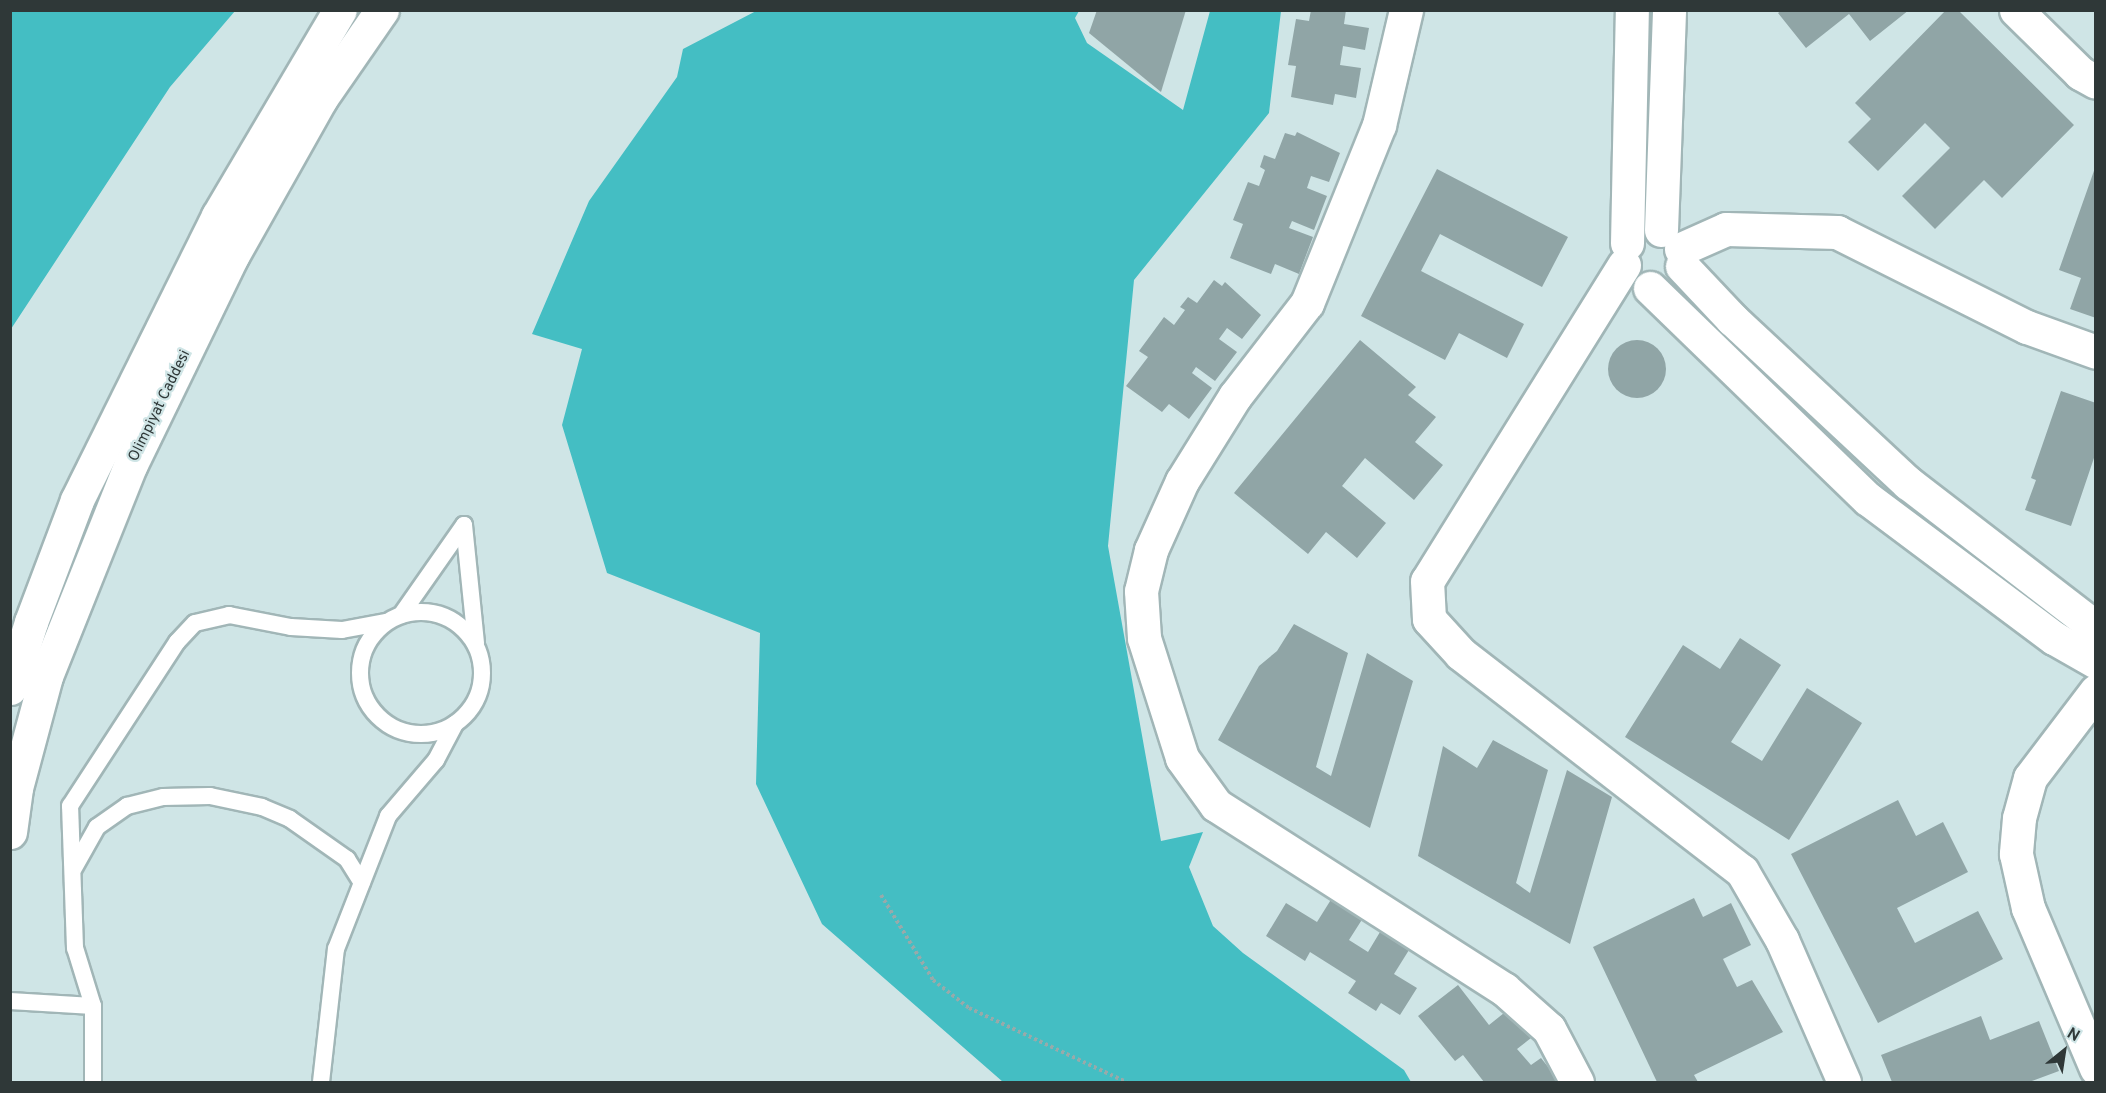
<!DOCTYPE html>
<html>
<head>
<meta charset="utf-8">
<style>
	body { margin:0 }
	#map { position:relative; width:2106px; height:1093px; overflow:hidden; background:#cfe5e6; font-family:Overpass,sans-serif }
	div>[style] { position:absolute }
	.forest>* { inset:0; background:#44bec3 }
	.building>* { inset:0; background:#90a5a6 }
	.round { border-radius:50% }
	.path>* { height:4px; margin-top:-2px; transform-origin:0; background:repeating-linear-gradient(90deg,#98aaaa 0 3px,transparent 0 6px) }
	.roads { filter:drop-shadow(2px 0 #a1b6b7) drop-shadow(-2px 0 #a1b6b7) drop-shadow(0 2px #a1b6b7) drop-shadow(0 -2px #a1b6b7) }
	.service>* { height:16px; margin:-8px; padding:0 8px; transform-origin:8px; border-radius:8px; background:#fff }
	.service>.ring { margin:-8px; padding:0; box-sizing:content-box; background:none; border:16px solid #fff; border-radius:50% }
	.minor>* { height:33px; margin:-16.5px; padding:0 16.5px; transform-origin:16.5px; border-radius:16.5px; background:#fff }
	.tertiary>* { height:33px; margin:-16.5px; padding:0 16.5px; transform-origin:16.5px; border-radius:16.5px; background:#fff }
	span { translate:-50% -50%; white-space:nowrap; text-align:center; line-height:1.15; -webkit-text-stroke:4.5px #cfe5e6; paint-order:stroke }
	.street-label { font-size:15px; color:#2f3838 }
	.frame { position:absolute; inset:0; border:12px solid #2f3838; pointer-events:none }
	.north { position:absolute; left:2034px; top:1021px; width:60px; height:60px; -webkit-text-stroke:4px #cfe5e6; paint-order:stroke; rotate:30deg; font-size:16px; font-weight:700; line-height:24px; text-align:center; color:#2f3838 }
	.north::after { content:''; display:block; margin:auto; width:21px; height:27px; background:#2f3838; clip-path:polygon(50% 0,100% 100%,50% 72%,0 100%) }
</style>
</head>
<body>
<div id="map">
	<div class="forest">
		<i style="clip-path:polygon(11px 10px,235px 11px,170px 87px,11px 329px)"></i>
		<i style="clip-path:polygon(758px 10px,1079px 11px,1075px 18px,1087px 43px,1183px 110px,1210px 11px,1281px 11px,1269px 113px,1134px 280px,1108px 546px,1161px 841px,1203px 832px,1189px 867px,1213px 926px,1243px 953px,1404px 1070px,1411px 1082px,1003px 1082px,822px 924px,756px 784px,760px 633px,607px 573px,562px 425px,582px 349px,532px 334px,589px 201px,677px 77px,683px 49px)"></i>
	</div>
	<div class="building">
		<i style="clip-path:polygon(1097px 10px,1186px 10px,1161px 92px,1089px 33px)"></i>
		<i style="clip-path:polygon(1311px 10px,1346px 10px,1344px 24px,1369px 28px,1365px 50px,1343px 46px,1340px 65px,1361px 68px,1356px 98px,1335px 94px,1333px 105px,1291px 97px,1296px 66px,1288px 65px,1296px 19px,1309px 21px)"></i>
		<i style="clip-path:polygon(1782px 10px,1909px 10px,1870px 41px,1849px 14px,1806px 48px,1778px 13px)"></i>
		<i style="clip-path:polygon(1946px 10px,1958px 10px,2074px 125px,2002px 198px,1984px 180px,1935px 229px,1902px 196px,1950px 148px,1925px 123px,1878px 171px,1848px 142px,1871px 119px,1855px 103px)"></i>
		<i style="clip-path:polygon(1297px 132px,1340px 153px,1329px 182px,1311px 176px,1307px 188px,1327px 196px,1314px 230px,1292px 221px,1289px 228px,1313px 237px,1299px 274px,1275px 264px,1271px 274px,1230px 258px,1243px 224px,1233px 220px,1248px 182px,1259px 186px,1265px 170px,1260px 167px,1264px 155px,1275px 159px,1285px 133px,1295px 136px)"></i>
		<i style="clip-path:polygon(2096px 165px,2096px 318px,2070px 309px,2081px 278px,2059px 270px)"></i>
		<i style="clip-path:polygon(1437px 169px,1568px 237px,1542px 287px,1440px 234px,1421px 271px,1524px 324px,1507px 358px,1459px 333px,1445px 360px,1361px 316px)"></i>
		<i style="clip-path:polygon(1214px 280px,1222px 286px,1225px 282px,1261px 315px,1242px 339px,1227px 328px,1219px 339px,1237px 352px,1215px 381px,1196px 367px,1192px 373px,1212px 388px,1189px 419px,1169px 404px,1162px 412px,1126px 386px,1148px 357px,1139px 351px,1164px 317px,1174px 325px,1185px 310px,1180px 307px,1188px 297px,1197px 303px)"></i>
		<i class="round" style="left:1608px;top:340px;width:58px;height:58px"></i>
		<i style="clip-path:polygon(1360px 340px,1416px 387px,1408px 395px,1436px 417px,1415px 442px,1443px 465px,1414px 500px,1365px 458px,1342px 486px,1386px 523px,1357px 558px,1326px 532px,1308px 554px,1234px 493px)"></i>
		<i style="clip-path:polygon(2061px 391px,2096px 403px,2096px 452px,2071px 526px,2025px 510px,2036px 480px,2031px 478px)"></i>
		<i style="clip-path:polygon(1294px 624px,1348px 653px,1316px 767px,1331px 776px,1367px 653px,1413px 681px,1370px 828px,1218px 740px,1259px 666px,1277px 651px)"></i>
		<i style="clip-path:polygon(1740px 638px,1781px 665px,1731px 742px,1762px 761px,1807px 688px,1862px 723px,1789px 840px,1625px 737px,1683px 645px,1720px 669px)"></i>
		<i style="clip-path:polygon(1493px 740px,1548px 770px,1516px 883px,1530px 893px,1567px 770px,1612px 797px,1570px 944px,1418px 856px,1443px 746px,1477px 768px)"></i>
		<i style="clip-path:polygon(1898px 800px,1916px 836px,1943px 822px,1968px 872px,1897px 908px,1915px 943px,1978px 911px,2003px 959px,1878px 1023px,1791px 854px)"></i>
		<i style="clip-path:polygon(1332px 898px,1363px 918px,1349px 940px,1368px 952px,1380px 932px,1409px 950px,1394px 974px,1417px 988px,1400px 1015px,1381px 1003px,1376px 1011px,1348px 993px,1356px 981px,1310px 952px,1305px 961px,1266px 936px,1286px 903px,1317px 922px)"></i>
		<i style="clip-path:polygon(1694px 898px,1703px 917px,1731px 903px,1751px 945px,1723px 959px,1737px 987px,1752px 980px,1783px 1032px,1694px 1075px,1698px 1082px,1657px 1082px,1593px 947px)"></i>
		<i style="clip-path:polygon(1458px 985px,1489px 1025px,1509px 1009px,1531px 1038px,1517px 1049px,1531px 1065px,1541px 1058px,1560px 1082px,1484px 1082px,1463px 1055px,1455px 1061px,1418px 1016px)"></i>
		<i style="clip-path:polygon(1981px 1016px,1990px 1040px,2039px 1021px,2059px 1071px,2029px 1082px,1892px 1082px,1881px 1055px)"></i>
	</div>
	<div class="path">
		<i style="left:881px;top:895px;width:100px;rotate:58.5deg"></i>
		<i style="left:933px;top:980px;width:46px;rotate:37.9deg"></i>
		<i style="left:969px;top:1008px;width:174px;rotate:25.2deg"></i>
	</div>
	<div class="roads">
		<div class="service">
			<i style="left:464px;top:525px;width:119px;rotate:84.2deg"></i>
			<i class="ring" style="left:360px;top:612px;width:106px;height:106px"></i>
			<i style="left:401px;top:615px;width:110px;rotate:-55deg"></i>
			<i style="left:74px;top:868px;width:47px;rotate:-60.7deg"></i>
			<i style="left:97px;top:827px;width:37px;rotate:-35deg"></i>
			<i style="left:127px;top:806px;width:37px;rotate:-14deg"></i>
			<i style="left:163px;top:797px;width:47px;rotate:-1.2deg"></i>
			<i style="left:210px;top:796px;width:53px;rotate:11.9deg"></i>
			<i style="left:262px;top:807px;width:30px;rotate:23deg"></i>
			<i style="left:290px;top:819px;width:70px;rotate:35.1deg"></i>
			<i style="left:347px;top:859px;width:28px;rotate:58deg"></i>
			<i style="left:10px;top:1001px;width:83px;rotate:3.4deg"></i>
			<i style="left:93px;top:1082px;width:76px;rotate:-90deg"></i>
			<i style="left:93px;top:1006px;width:61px;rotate:-107.2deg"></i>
			<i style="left:75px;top:948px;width:142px;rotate:-92deg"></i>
			<i style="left:70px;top:806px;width:196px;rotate:-56.9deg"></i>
			<i style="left:177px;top:642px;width:26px;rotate:-47deg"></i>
			<i style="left:195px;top:623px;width:35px;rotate:-13deg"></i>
			<i style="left:229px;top:615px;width:63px;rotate:11deg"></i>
			<i style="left:291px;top:627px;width:51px;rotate:3.4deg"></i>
			<i style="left:342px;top:630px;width:45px;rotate:-10.3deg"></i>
			<i style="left:321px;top:1082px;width:134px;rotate:-83.6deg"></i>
			<i style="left:336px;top:949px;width:143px;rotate:-68.6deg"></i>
			<i style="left:388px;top:816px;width:74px;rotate:-49.4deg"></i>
			<i style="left:436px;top:760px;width:41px;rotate:-62.2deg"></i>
		</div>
		<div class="minor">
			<i style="left:1406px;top:10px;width:118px;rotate:103.2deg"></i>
			<i style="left:1379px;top:125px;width:192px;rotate:112deg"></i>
			<i style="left:1307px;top:303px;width:118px;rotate:127.7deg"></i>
			<i style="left:1235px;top:396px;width:100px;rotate:121.9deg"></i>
			<i style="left:1182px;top:481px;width:76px;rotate:114.2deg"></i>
			<i style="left:1151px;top:550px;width:42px;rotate:103.7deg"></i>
			<i style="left:1141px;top:591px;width:47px;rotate:86.3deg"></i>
			<i style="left:1144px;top:638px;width:126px;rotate:72.4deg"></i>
			<i style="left:1182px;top:758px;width:58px;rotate:54.1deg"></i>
			<i style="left:1216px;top:805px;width:342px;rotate:32.6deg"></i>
			<i style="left:1504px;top:989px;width:60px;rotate:41.6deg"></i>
			<i style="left:1549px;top:1029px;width:60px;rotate:62.2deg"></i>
			<i style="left:2016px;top:10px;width:90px;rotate:44.5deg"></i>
			<i style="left:2080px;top:73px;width:18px;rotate:29deg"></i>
			<i style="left:1681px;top:249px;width:49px;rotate:-24deg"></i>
			<i style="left:1726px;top:229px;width:111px;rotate:1.5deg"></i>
			<i style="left:1837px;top:232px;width:212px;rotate:26.6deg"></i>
			<i style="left:2027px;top:327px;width:73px;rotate:19.9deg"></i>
			<i style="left:1624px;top:265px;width:372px;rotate:121.9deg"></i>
			<i style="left:1427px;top:581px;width:38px;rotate:87deg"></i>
			<i style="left:1429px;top:619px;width:47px;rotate:47.6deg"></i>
			<i style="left:1461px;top:654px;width:355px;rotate:37.7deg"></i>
			<i style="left:1742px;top:871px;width:80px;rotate:59.9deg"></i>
			<i style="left:1782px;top:940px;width:155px;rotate:66.4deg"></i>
			<i style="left:2096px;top:691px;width:109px;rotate:127.2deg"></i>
			<i style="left:2030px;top:778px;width:41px;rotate:105.4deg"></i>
			<i style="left:2019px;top:818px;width:36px;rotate:95deg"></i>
			<i style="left:2016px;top:854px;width:55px;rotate:77.5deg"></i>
			<i style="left:2028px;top:908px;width:174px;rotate:67deg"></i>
		</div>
		<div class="tertiary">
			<i style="left:1661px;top:230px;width:220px;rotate:-87.9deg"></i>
			<i style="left:1627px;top:243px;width:233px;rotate:-88.8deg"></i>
			<i style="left:1682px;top:266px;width:73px;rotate:46.7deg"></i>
			<i style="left:1732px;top:319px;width:241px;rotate:43deg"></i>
			<i style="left:1908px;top:483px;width:237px;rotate:37.6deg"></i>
			<i style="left:1650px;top:288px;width:303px;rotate:44.1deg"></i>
			<i style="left:1868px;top:499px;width:232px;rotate:36.8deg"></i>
			<i style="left:2054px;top:638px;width:48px;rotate:29.7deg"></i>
			<i style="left:10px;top:688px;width:69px;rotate:-72.3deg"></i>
			<i style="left:31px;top:622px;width:130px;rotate:-69.3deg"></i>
			<i style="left:77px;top:500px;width:317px;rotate:-63.6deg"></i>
			<i style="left:218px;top:216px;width:239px;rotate:-59.4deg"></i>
			<i style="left:10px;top:832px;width:44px;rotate:-82.2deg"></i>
			<i style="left:16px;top:788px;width:116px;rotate:-75deg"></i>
			<i style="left:46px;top:676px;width:228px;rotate:-68.2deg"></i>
			<i style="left:131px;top:464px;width:231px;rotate:-64.1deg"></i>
			<i style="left:232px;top:256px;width:181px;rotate:-60.6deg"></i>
			<i style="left:321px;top:98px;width:107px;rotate:-55.3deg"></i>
		</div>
	</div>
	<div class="street-label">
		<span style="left:160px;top:406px;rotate:-64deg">Olimpiyat Caddesi</span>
	</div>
	<div class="frame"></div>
	<div class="north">N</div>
</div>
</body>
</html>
